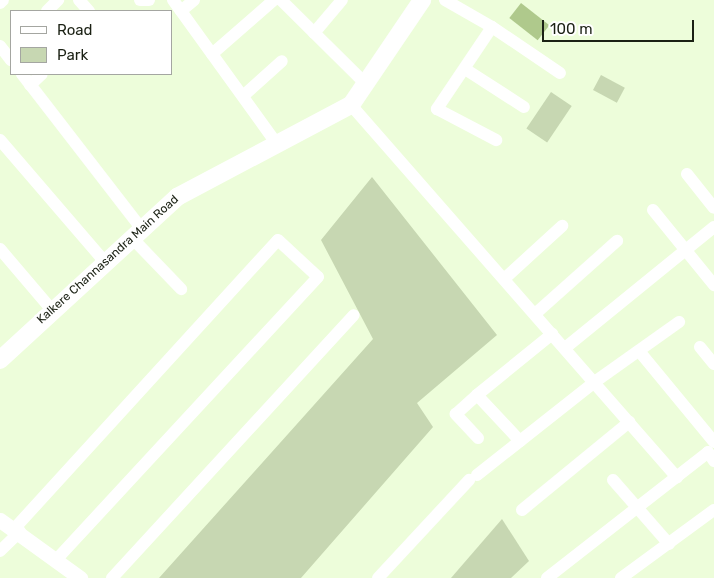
<!DOCTYPE html>
<html>
<head>
<meta charset="utf-8">
<style>
	body { margin:0 }
	#map { position:relative; width:714px; height:578px; overflow:hidden; background:#edfdda; font-family:Rubik,sans-serif }
	div>[style] { position:absolute }
	.green>* { inset:0; background:#c7d7b2; transform-origin:0 0 }
	.water>* { inset:0; background:#afc98c; transform-origin:0 0 }
	.minor>* { height:12px; margin:-6px; padding:0 6px; transform-origin:6px; border-radius:6px; background:#fff }
	.tertiary>* { height:15px; margin:-7.5px; padding:0 7.5px; transform-origin:7.5px; border-radius:7.5px; background:#fff }
	.secondary>* { height:18px; margin:-9px; padding:0 9px; transform-origin:9px; border-radius:9px; background:#fff }
	span { translate:-50% -50%; white-space:nowrap; text-align:center; line-height:1.15; -webkit-text-stroke:5px #fff; paint-order:stroke }
	.street-label { font-size:12px; color:#1b2114 }
	.legend { position:absolute; left:10px; top:10px; width:162px; height:65px; box-sizing:border-box; background:#fff; border:1px solid #a4a6a1; margin:0; padding:6px 9px; list-style:none; font-size:15px; color:#1b2114 }
	.legend li { display:flex; align-items:center; gap:10px; height:25px }
	.legend b { width:25px; border:1px solid #a4a6a1 }
	.scale { position:absolute; left:542px; top:20px; width:152px; height:22px; box-sizing:border-box; border:2px solid #1b2114; border-top:0; padding-left:6px; font-size:15px; line-height:18px; white-space:nowrap; color:#1b2114; -webkit-text-stroke:4px #fff; paint-order:stroke }
</style>
</head>
<body>
<div id="map">
	<div class="green">
		<i style="left:601px;top:75px;width:27px;height:17px;rotate:28deg"></i>
		<i style="left:551px;top:92px;width:25px;height:44px;rotate:34deg"></i>
		<i style="clip-path:polygon(372px 177px,497px 335px,417px 403px,433px 427px,301px 578px,159px 578px,373px 339px,321px 240px)"></i>
		<i style="clip-path:polygon(502px 519px,529px 561px,511px 578px,451px 578px)"></i>
	</div>
	<div class="water">
		<i style="left:521px;top:3px;width:36px;height:19px;rotate:38deg"></i>
	</div>
	<div class="minor">
		<i style="left:79px;top:0;width:15px;rotate:48deg"></i>
		<i style="left:140px;top:0;width:9px"></i>
		<i style="left:173px;top:0;width:178px;rotate:54.2deg"></i>
		<i style="left:281px;top:0;width:121px;rotate:44.7deg"></i>
		<i style="left:445px;top:0;width:54px;rotate:29.9deg"></i>
		<i style="left:492px;top:27px;width:99px;rotate:123.9deg"></i>
		<i style="left:437px;top:109px;width:67px;rotate:27.7deg"></i>
		<i style="left:0;top:3px;width:4px;rotate:-45deg"></i>
		<i style="left:47px;top:11px;width:16px;rotate:-45deg"></i>
		<i style="left:181px;top:11px;width:17px;rotate:-40deg"></i>
		<i style="left:492px;top:27px;width:82px;rotate:34.1deg"></i>
		<i style="left:314px;top:33px;width:43px;rotate:-49.7deg"></i>
		<i style="left:0;top:46px;width:18px;rotate:52deg"></i>
		<i style="left:212px;top:54px;width:82px;rotate:-41.1deg"></i>
		<i style="left:465px;top:69px;width:70px;rotate:32.8deg"></i>
		<i style="left:22px;top:74px;width:196px;rotate:52.3deg"></i>
		<i style="left:30px;top:85px;width:16px;rotate:-43deg"></i>
		<i style="left:243px;top:96px;width:52px;rotate:-41.9deg"></i>
		<i style="left:351px;top:105px;width:495px;rotate:48.8deg"></i>
		<i style="left:0;top:140px;width:161px;rotate:49.3deg"></i>
		<i style="left:687px;top:174px;width:43px;rotate:51.5deg"></i>
		<i style="left:653px;top:210px;width:97px;rotate:50.9deg"></i>
		<i style="left:132px;top:238px;width:71px;rotate:46.1deg"></i>
		<i style="left:0;top:249px;width:80px;rotate:49.6deg"></i>
		<i style="left:504px;top:279px;width:79px;rotate:-42.4deg"></i>
		<i style="left:535px;top:314px;width:110px;rotate:-41.7deg"></i>
		<i style="left:700px;top:347px;width:22px;rotate:51deg"></i>
		<i style="left:565px;top:348px;width:192px;rotate:-39.1deg"></i>
		<i style="left:639px;top:351px;width:118px;rotate:50.5deg"></i>
		<i style="left:477px;top:395px;width:97px;rotate:-39.1deg"></i>
		<i style="left:478px;top:438px;width:33px;rotate:-133deg"></i>
		<i style="left:456px;top:414px;width:28px;rotate:-42deg"></i>
		<i style="left:477px;top:395px;width:63px;rotate:46.9deg"></i>
		<i style="left:477px;top:475px;width:152px;rotate:-38.3deg"></i>
		<i style="left:596px;top:381px;width:102px;rotate:-35.4deg"></i>
		<i style="left:613px;top:480px;width:85px;rotate:48.8deg"></i>
		<i style="left:522px;top:510px;width:139px;rotate:-39.4deg"></i>
		<i style="left:14px;top:529px;width:391px;rotate:-47.6deg"></i>
		<i style="left:278px;top:240px;width:54px;rotate:42.8deg"></i>
		<i style="left:318px;top:277px;width:386px;rotate:132.8deg"></i>
		<i style="left:0;top:551px;width:28px;rotate:-44deg"></i>
		<i style="left:112px;top:578px;width:357px;rotate:-47.4deg"></i>
		<i style="left:378px;top:578px;width:134px;rotate:-47.1deg"></i>
		<i style="left:547px;top:578px;width:204px;rotate:-38deg"></i>
		<i style="left:708px;top:452px;width:11px;rotate:56deg"></i>
		<i style="left:621px;top:578px;width:115px;rotate:-36.2deg"></i>
	</div>
	<div class="tertiary">
		<i style="left:0;top:520px;width:99px;rotate:35.9deg"></i>
	</div>
	<div class="secondary">
		<i style="left:0;top:360px;width:241px;rotate:-42.6deg"></i>
		<i style="left:177px;top:197px;width:197px;rotate:-27.9deg"></i>
		<i style="left:351px;top:105px;width:127px;rotate:-55.9deg"></i>
	</div>
	<div class="street-label">
		<span style="left:108px;top:260px;rotate:-42deg">Kalkere Channasandra Main Road</span>
	</div>
	<ul class="legend">
	<li><b style="height:6px;background:#fff"></b>Road</li>
	<li><b style="height:14px;background:#c7d7b2"></b>Park</li>
	</ul>
	<div class="scale">100 m</div>
</div>
</body>
</html>
